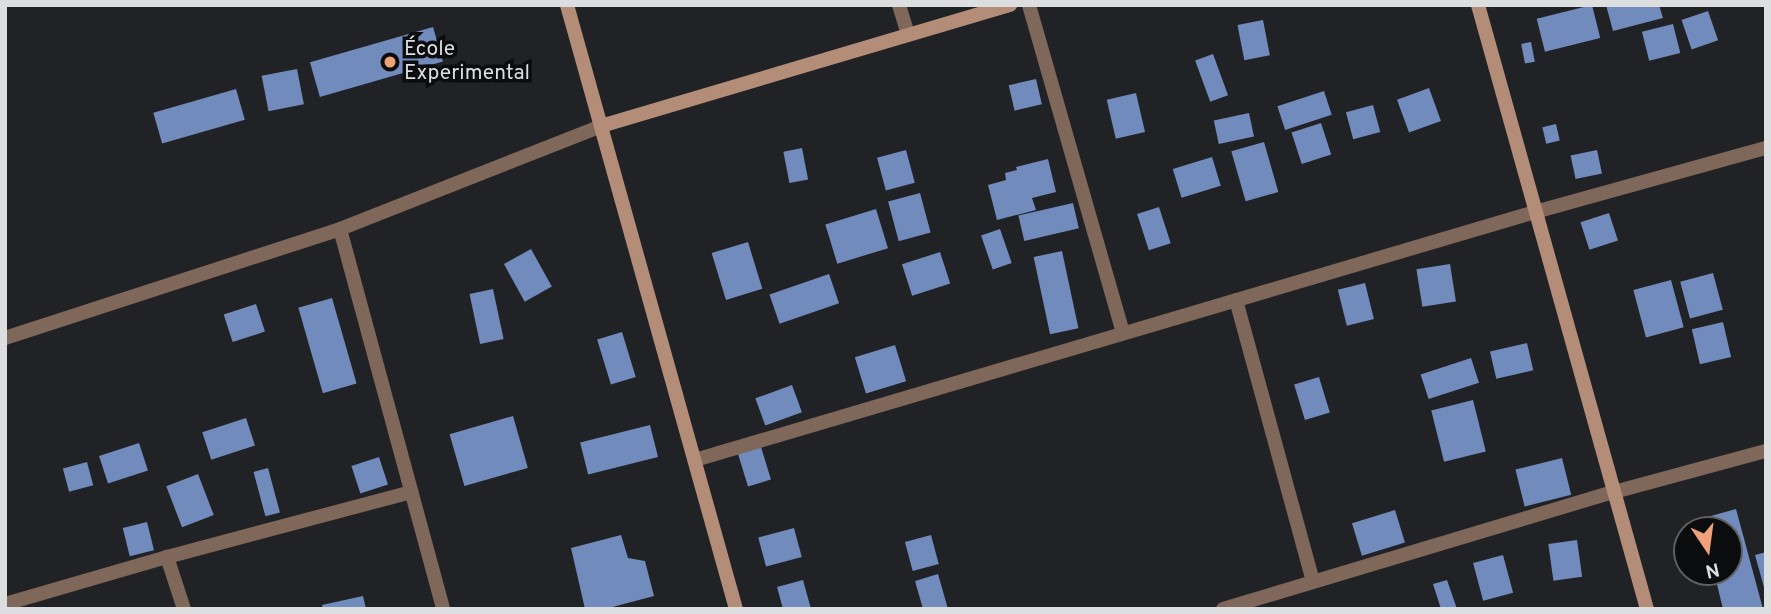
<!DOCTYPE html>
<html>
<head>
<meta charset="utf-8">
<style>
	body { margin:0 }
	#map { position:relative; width:1771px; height:614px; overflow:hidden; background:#212225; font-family:Overpass,sans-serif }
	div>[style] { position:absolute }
	.building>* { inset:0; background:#718bbd; transform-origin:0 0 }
	.street>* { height:14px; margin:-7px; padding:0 7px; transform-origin:7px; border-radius:7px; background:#7f675a }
	.secondary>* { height:14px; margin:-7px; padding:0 7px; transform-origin:7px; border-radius:7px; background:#b48d79 }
	.dots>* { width:19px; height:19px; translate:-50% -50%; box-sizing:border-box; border:4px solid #0b0c0d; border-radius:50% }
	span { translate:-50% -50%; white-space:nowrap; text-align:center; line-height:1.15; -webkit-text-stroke:7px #0b0c0d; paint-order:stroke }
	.poi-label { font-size:21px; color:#dddee0 }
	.left { translate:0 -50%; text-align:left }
	.frame { position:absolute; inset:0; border:7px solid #dddee0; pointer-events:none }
	.north { position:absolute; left:1673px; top:516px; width:70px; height:70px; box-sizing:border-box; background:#0b0c0d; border:2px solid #5f6061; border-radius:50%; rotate:167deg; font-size:19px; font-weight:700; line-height:28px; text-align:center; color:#dddee0 }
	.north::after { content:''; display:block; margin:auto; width:24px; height:32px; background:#f0a378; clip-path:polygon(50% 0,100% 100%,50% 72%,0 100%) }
</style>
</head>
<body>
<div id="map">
	<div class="building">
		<i style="left:1592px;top:5px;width:34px;height:57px;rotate:76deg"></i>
		<i style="clip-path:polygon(1606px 5px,1659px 5px,1663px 18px,1613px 31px)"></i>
		<i style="left:1708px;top:11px;width:31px;height:28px;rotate:71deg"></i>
		<i style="left:1263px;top:20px;width:36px;height:26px;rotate:79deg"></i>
		<i style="left:1673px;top:24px;width:30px;height:32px;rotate:76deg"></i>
		<i style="left:433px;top:27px;width:36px;height:128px;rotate:74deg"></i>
		<i style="left:1531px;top:42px;width:20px;height:10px;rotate:79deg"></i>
		<i style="left:1213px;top:54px;width:44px;height:19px;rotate:70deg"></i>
		<i style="left:297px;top:69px;width:36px;height:36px;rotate:79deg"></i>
		<i style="left:1036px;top:79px;width:26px;height:28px;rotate:77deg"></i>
		<i style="left:1429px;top:88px;width:35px;height:34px;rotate:70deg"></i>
		<i style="left:236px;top:89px;width:32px;height:86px;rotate:74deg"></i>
		<i style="left:1324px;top:91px;width:25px;height:49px;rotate:72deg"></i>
		<i style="left:1136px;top:93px;width:40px;height:30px;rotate:77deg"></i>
		<i style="left:1373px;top:105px;width:28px;height:28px;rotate:75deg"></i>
		<i style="left:1249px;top:113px;width:24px;height:36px;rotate:78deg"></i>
		<i style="left:1321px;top:123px;width:33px;height:31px;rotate:72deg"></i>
		<i style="left:1556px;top:124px;width:17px;height:14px;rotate:77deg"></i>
		<i style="left:1264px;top:142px;width:52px;height:34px;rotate:74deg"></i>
		<i style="left:802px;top:148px;width:32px;height:19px;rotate:79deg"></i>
		<i style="left:906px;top:150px;width:34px;height:30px;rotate:75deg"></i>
		<i style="left:1597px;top:150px;width:24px;height:27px;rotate:78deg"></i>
		<i style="left:1212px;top:157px;width:30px;height:41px;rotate:73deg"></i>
		<i style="clip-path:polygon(1048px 159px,1056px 192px,1032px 198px,1036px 210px,997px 220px,988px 185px,1006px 180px,1005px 173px,1017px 170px,1016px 167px)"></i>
		<i style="left:920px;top:193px;width:41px;height:33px;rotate:75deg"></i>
		<i style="left:1073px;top:203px;width:26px;height:56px;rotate:77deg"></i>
		<i style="left:1159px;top:207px;width:38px;height:23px;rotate:72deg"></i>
		<i style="left:876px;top:209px;width:41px;height:53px;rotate:73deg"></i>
		<i style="left:1609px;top:213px;width:29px;height:30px;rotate:72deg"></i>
		<i style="left:1000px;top:229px;width:36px;height:20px;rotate:71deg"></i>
		<i style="left:748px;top:242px;width:49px;height:38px;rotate:73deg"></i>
		<i style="left:531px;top:249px;width:43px;height:31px;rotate:61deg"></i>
		<i style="left:1062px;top:251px;width:79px;height:29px;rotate:78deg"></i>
		<i style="left:940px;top:252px;width:33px;height:40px;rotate:72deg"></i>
		<i style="left:1450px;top:264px;width:38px;height:34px;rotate:81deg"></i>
		<i style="left:1713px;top:273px;width:38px;height:34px;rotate:75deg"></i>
		<i style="left:829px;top:274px;width:31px;height:63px;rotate:71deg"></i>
		<i style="left:1671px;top:280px;width:49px;height:39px;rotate:75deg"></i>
		<i style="left:1365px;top:283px;width:37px;height:28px;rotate:76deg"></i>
		<i style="left:493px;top:289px;width:51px;height:24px;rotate:78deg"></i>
		<i style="left:332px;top:298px;width:89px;height:35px;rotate:74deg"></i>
		<i style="left:256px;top:304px;width:29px;height:34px;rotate:72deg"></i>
		<i style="left:1723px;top:322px;width:36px;height:32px;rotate:77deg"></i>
		<i style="left:622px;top:332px;width:47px;height:26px;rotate:73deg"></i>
		<i style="left:1527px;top:343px;width:28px;height:38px;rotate:77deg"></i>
		<i style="left:895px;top:345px;width:38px;height:42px;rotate:73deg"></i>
		<i style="left:1471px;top:358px;width:26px;height:53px;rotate:72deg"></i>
		<i style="left:1319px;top:377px;width:37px;height:26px;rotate:73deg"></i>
		<i style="left:792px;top:385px;width:29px;height:39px;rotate:70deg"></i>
		<i style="left:1473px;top:400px;width:53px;height:43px;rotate:76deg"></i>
		<i style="left:513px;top:416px;width:54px;height:66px;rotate:74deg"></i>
		<i style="left:246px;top:418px;width:29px;height:46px;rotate:72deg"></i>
		<i style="left:650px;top:425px;width:33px;height:72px;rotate:76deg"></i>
		<i style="left:139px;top:443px;width:29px;height:42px;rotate:72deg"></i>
		<i style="left:761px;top:447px;width:34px;height:24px;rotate:73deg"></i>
		<i style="left:379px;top:457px;width:29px;height:29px;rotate:72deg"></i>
		<i style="left:1562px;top:458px;width:38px;height:48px;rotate:76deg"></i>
		<i style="left:87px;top:462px;width:24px;height:25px;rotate:75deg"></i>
		<i style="left:268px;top:468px;width:46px;height:15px;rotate:75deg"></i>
		<i style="left:198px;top:474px;width:44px;height:34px;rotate:69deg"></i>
		<i style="clip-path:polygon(1736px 509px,1763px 609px,1723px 609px,1714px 572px,1729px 572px,1729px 530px,1702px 530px,1700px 519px)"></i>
		<i style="left:1395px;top:510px;width:34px;height:45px;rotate:73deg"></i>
		<i style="left:147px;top:522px;width:29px;height:25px;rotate:76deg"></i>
		<i style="left:794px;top:528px;width:30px;height:37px;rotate:75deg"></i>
		<i style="clip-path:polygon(621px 535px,628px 558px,645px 561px,654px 596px,605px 609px,585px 609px,571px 548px)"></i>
		<i style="left:931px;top:535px;width:30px;height:27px;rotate:75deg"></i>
		<i style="left:1577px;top:540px;width:37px;height:29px;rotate:82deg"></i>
		<i style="clip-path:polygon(1766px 552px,1766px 591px,1765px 591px,1755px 555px)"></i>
		<i style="left:1503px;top:555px;width:39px;height:31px;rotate:75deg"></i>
		<i style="clip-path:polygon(938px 574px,948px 609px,923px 609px,915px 581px)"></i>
		<i style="clip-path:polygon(803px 580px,811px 609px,783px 609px,777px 587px)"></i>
		<i style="clip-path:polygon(1447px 580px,1457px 609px,1441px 609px,1433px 584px)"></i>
		<i style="clip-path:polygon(363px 596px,366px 609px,323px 609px,322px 605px)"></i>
	</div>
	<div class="street">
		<i style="left:899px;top:5px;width:31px;rotate:73deg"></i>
		<i style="left:1029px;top:5px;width:341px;rotate:74deg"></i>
		<i style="left:340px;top:229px;width:394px;rotate:74.8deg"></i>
		<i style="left:1236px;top:300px;width:291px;rotate:74.7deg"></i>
		<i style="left:5px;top:338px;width:352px;rotate:-18deg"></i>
		<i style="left:340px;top:229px;width:281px;rotate:-21.5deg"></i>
		<i style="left:695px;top:460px;width:876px;rotate:-16.45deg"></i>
		<i style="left:1535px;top:212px;width:240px;rotate:-15.5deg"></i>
		<i style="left:5px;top:604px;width:169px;rotate:-16.2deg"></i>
		<i style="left:184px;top:609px;width:55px;rotate:-108.1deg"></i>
		<i style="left:167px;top:557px;width:253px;rotate:-14.9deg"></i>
		<i style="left:1223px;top:609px;width:408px;rotate:-16.7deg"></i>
		<i style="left:1614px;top:492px;width:157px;rotate:-15.1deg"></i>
	</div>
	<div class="secondary">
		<i style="left:567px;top:5px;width:627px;rotate:74.37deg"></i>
		<i style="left:1478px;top:5px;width:627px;rotate:74.37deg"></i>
		<i style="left:601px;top:126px;width:427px;rotate:-16.5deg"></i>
	</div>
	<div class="dots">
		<i style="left:390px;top:62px;background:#f0a378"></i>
	</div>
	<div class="poi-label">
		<span class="left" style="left:404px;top:62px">École<br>Experimental</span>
	</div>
	<div class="frame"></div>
	<div class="north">N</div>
</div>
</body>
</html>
